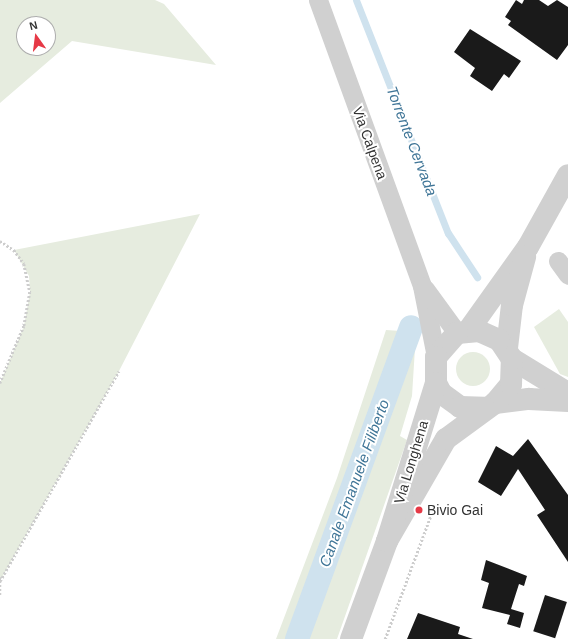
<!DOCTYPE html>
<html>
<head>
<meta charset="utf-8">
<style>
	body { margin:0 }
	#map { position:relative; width:568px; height:639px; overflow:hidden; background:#fff; font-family:Arial,sans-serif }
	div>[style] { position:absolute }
	.green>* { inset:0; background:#e6ecdf }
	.round { border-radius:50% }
	.stream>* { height:7px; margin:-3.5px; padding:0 3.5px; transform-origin:3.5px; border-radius:3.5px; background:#cfe2ee }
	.canal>* { height:24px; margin:-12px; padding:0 12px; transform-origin:12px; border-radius:12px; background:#cfe2ee }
	.building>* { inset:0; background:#1a1a1a; transform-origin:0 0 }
	.path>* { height:2.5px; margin-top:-1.25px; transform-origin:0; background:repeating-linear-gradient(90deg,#cdcdcd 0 2px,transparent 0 4px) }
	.minor>* { height:19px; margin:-9.5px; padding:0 9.5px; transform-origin:9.5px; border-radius:9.5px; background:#d0d0d0 }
	.tertiary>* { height:22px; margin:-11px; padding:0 11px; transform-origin:11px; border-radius:11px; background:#d0d0d0 }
	.dots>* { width:11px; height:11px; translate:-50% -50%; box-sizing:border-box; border:2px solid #fff; border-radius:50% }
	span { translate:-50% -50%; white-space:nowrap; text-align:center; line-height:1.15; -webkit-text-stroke:4px #fff; paint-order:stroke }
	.street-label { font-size:14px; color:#333 }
	.poi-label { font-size:14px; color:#333 }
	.left { translate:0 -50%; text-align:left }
	.water-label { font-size:15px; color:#3f7597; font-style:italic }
	.north { position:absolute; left:16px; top:16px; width:40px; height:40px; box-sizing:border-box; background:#fff; border:1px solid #adadad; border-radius:50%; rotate:346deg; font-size:11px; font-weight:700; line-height:16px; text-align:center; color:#333 }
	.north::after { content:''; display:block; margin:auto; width:14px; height:18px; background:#e63946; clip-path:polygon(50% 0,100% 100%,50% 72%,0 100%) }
</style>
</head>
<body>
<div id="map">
	<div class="green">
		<i style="clip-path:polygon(evenodd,0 0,155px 0,164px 4px,216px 65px,72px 41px,0 103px,0 0,24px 24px,48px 24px,48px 48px,24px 48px,24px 24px)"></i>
		<i style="clip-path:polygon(200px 214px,119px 371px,0 581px,0 383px,24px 326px,30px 292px,29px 276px,14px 250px)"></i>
		<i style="clip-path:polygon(559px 309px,568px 322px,568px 377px,560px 374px,534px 327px)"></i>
		<i style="clip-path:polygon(386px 330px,416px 332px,412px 396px,400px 436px,407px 440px,337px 639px,276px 639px,337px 478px)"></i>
		<i class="round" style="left:456px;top:352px;width:34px;height:34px"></i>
	</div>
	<div class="stream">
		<i style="left:356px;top:0;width:251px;rotate:68.5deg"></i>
		<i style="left:448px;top:233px;width:53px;rotate:56.6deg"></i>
	</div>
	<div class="canal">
		<i style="left:297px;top:639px;width:332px;rotate:-69.9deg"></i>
	</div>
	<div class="building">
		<i style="clip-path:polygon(516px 0,522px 4px,524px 0,539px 0,548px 6px,557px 0,568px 7px,568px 45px,557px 60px,508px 25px,511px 21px,505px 17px)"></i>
		<i style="clip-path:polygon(470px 29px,521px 61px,509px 78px,504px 74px,492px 91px,470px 76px,475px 68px,454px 52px)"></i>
		<i style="clip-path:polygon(528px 439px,568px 495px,568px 562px,537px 515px,545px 510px,518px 469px,501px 496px,478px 482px,496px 446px,513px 456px)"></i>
		<i style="clip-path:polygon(486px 560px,527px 576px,524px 586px,519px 584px,511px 609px,524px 613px,520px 628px,507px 624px,510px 615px,482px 608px,489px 583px,481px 580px)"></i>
		<i style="left:545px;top:595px;width:23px;height:38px;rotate:18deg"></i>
		<i style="clip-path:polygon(418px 613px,460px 627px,458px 634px,473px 639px,407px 639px)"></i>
	</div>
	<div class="path">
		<i style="left:0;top:241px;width:17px;rotate:33deg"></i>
		<i style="left:14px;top:250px;width:17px;rotate:54deg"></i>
		<i style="left:24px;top:264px;width:29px;rotate:78deg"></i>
		<i style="left:30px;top:292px;width:35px;rotate:100deg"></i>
		<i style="left:24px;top:326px;width:62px;rotate:112.8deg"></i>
		<i style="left:0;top:577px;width:19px;rotate:90deg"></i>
		<i style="left:0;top:581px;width:241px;rotate:-60.5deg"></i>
		<i style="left:385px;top:639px;width:135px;rotate:-69.7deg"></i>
	</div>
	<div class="minor">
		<i style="left:318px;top:0;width:304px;rotate:70deg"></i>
		<i style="left:422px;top:286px;width:72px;rotate:78.8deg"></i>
		<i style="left:558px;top:261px;width:17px;rotate:54deg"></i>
		<i style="left:425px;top:289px;width:54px;rotate:54deg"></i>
	</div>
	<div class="tertiary">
		<i style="left:468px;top:331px;width:103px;rotate:-54.5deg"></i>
		<i style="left:528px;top:247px;width:82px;rotate:-60.9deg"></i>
		<i style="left:507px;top:348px;width:43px;rotate:-83.4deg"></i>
		<i style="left:512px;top:305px;width:50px;rotate:-74.8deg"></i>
		<i style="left:512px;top:359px;width:66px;rotate:31.3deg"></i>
		<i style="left:495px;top:403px;width:34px;rotate:-7deg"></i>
		<i style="left:529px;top:399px;width:39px;rotate:3deg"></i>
		<i style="left:387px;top:541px;width:118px;rotate:-60deg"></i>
		<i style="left:446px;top:439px;width:61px;rotate:-36.3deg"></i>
		<i style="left:495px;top:403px;width:25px;rotate:-50deg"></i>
		<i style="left:511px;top:384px;width:25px;rotate:-88deg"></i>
		<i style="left:512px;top:359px;width:23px;rotate:-124deg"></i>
		<i style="left:499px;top:340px;width:22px;rotate:-156deg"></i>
		<i style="left:479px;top:331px;width:22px;rotate:175deg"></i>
		<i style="left:457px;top:333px;width:32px;rotate:131deg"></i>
		<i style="left:436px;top:357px;width:26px;rotate:90deg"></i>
		<i style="left:436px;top:383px;width:11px;rotate:63deg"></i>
		<i style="left:441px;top:393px;width:24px;rotate:36deg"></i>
		<i style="left:460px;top:407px;width:24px;rotate:2deg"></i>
		<i style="left:351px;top:639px;width:104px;rotate:-69.8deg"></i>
		<i style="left:387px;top:541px;width:165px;rotate:-72.8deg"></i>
	</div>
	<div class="dots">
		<i style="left:419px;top:510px;background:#e63946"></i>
	</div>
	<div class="street-label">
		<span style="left:370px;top:143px;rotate:70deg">Via Calpena</span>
		<span style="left:411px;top:462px;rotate:-73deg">Via Longhena</span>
	</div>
	<div class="poi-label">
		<span class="left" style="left:427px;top:510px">Bivio Gai</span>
	</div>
	<div class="water-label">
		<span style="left:412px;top:141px;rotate:69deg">Torrente Cervada</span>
		<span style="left:354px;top:483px;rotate:-70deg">Canale Emanuele Filiberto</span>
	</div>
	<div class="north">N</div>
</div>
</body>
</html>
